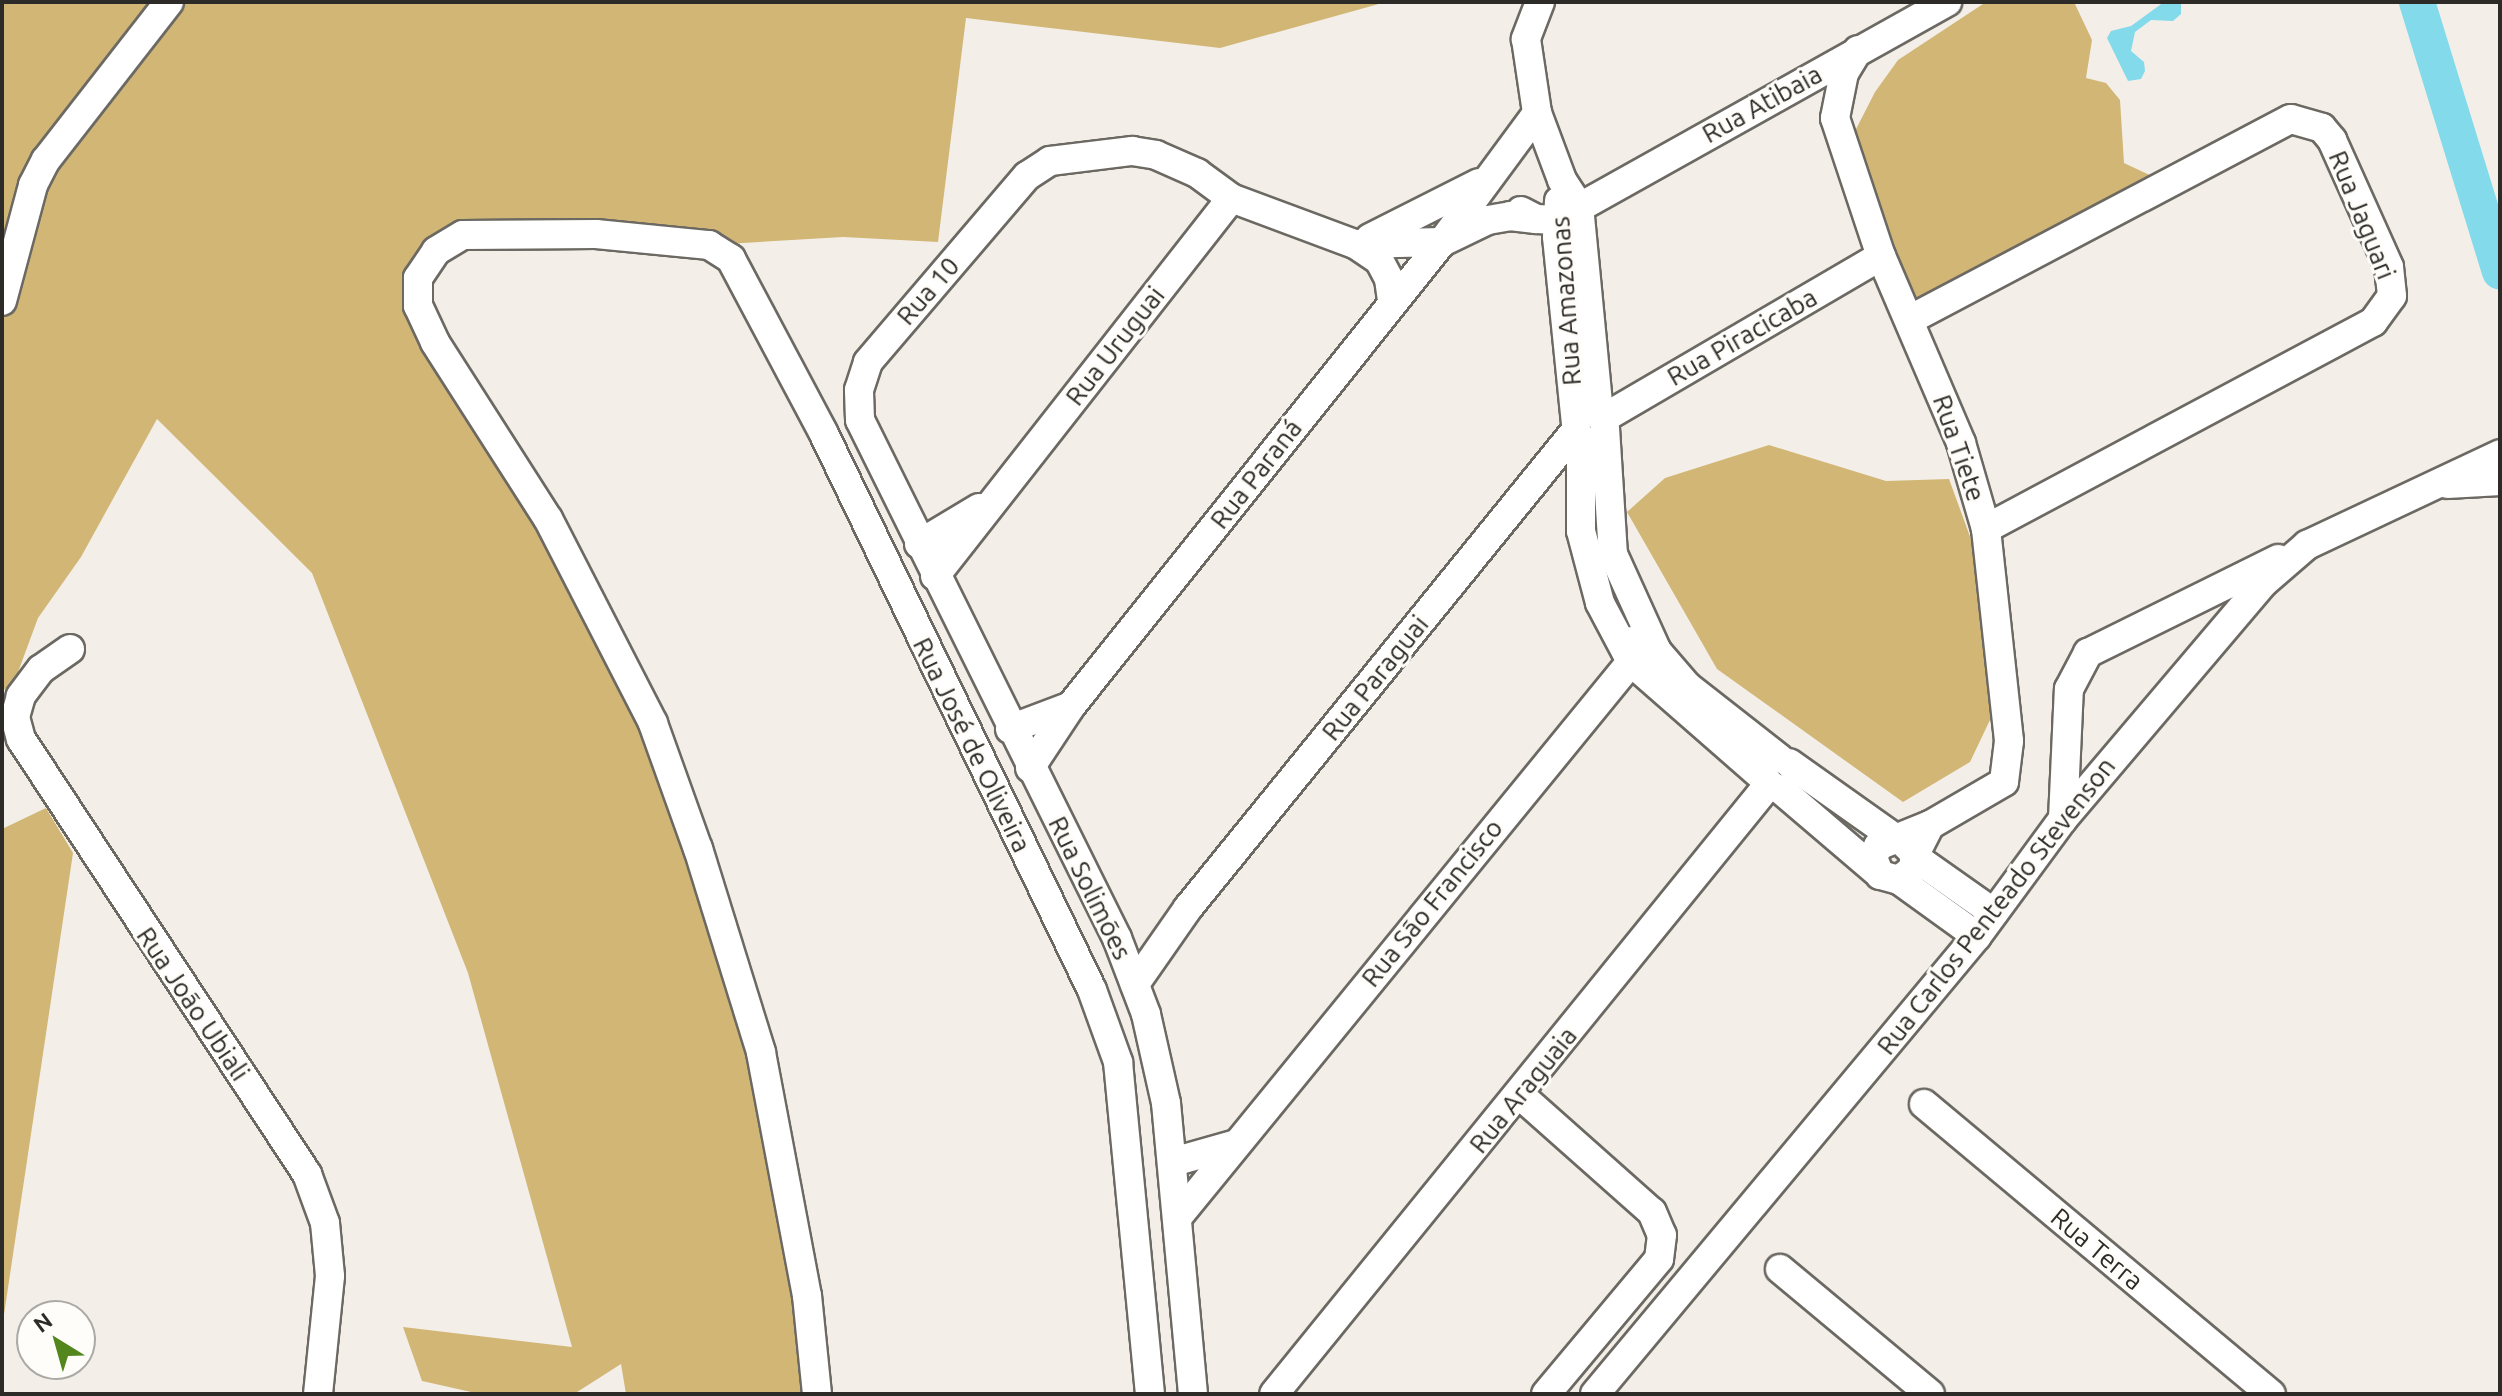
<!DOCTYPE html>
<html>
<head>
<meta charset="utf-8">
<style>
	body { margin:0 }
	#map { position:relative; width:2502px; height:1396px; overflow:hidden; background:#f3efe8; font-family:Ubuntu,sans-serif }
	div>[style] { position:absolute }
	.forest>* { inset:0; background:#d2b676 }
	.water>* { inset:0; background:#82daeb }
	.river>* { height:36px; margin:-18px; padding:0 18px; transform-origin:18px; border-radius:18px; background:#82daeb }
	.roads { filter:drop-shadow(2px 0 #6c6963) drop-shadow(-2px 0 #6c6963) drop-shadow(0 2px #6c6963) drop-shadow(0 -2px #6c6963) }
	.minor>* { height:28px; margin:-14px; padding:0 14px; transform-origin:14px; border-radius:14px; background:#fff }
	span { translate:-50% -50%; white-space:nowrap; text-align:center; line-height:1.15; -webkit-text-stroke:6px #fffdf9; paint-order:stroke }
	.street-label { font-size:26px; color:#2c2b28 }
	.frame { position:absolute; inset:0; border:4px solid #2c2b28; pointer-events:none }
	.north { position:absolute; left:16px; top:1300px; width:80px; height:80px; box-sizing:border-box; background:#fffdf9; border:2px solid #aba9a5; border-radius:50%; rotate:323deg; font-size:22px; font-weight:700; line-height:32px; text-align:center; color:#2c2b28 }
	.north::after { content:''; display:block; margin:auto; width:28px; height:36px; background:#53871e; clip-path:polygon(50% 0,100% 100%,50% 72%,0 100%) }
</style>
</head>
<body>
<div id="map">
	<div class="forest">
		<i style="clip-path:polygon(2px 2px,1386px 2px,1220px 48px,966px 18px,938px 242px,843px 237px,709px 245px,596px 234px,436px 251px,418px 306px,610px 636px,739px 972px,817px 1394px,626px 1394px,621px 1364px,574px 1394px,480px 1394px,422px 1381px,403px 1327px,572px 1347px,468px 973px,312px 573px,157px 419px,81px 557px,38px 618px,14px 683px,2px 691px)"></i>
		<i style="clip-path:polygon(1986px 2px,2074px 2px,2092px 40px,2086px 78px,2106px 83px,2120px 100px,2124px 163px,2158px 179px,1918px 307px,1853px 135px,1875px 92px,1898px 60px)"></i>
		<i style="clip-path:polygon(1769px 445px,1886px 481px,1949px 479px,1972px 542px,1999px 701px,1970px 762px,1903px 802px,1717px 669px,1627px 512px,1665px 478px)"></i>
		<i style="clip-path:polygon(46px 808px,73px 853px,2px 1328px,2px 829px)"></i>
	</div>
	<div class="water">
		<i style="clip-path:polygon(2164px 2px,2181px 2px,2181px 14px,2173px 21px,2151px 20px,2135px 32px,2131px 51px,2144px 62px,2145px 71px,2141px 79px,2128px 81px,2107px 38px,2111px 31px,2131px 26px)"></i>
	</div>
	<div class="river">
		<i style="left:2417px;top:2px;width:282px;rotate:72.9deg"></i>
	</div>
	<div class="roads">
		<div class="minor">
			<i style="left:1540px;top:2px;width:40px;rotate:111deg"></i>
			<i style="left:1526px;top:39px;width:75px;rotate:81.5deg"></i>
			<i style="left:1537px;top:113px;width:72px;rotate:69.5deg"></i>
			<i style="left:1562px;top:180px;width:31px;rotate:57deg"></i>
			<i style="left:1579px;top:206px;width:210px;rotate:84.5deg"></i>
			<i style="left:1858px;top:50px;width:27px;rotate:121deg"></i>
			<i style="left:1844px;top:73px;width:46px;rotate:101.3deg"></i>
			<i style="left:1835px;top:118px;width:145px;rotate:71.6deg"></i>
			<i style="left:1881px;top:256px;width:203px;rotate:66.8deg"></i>
			<i style="left:1961px;top:443px;width:90px;rotate:73.8deg"></i>
			<i style="left:1986px;top:529px;width:213px;rotate:83.8deg"></i>
			<i style="left:2009px;top:741px;width:41px;rotate:97deg"></i>
			<i style="left:2004px;top:782px;width:86px;rotate:149.8deg"></i>
			<i style="left:1559px;top:201px;width:36px;rotate:93deg"></i>
			<i style="left:1557px;top:237px;width:187px;rotate:84.2deg"></i>
			<i style="left:1521px;top:211px;width:17px;rotate:28deg"></i>
			<i style="left:1536px;top:219px;width:21px;rotate:3deg"></i>
			<i style="left:1557px;top:220px;width:447px;rotate:-29.2deg"></i>
			<i style="left:1370px;top:238px;width:122px;rotate:-26.8deg"></i>
			<i style="left:1355px;top:244px;width:29px;rotate:34deg"></i>
			<i style="left:1379px;top:260px;width:21px;rotate:62deg"></i>
			<i style="left:1389px;top:279px;width:22px;rotate:82deg"></i>
			<i style="left:2px;top:301px;width:120px;rotate:-75deg"></i>
			<i style="left:33px;top:185px;width:28px;rotate:-63deg"></i>
			<i style="left:46px;top:160px;width:200px;rotate:-52.1deg"></i>
			<i style="left:1911px;top:319px;width:429px;rotate:-27.8deg"></i>
			<i style="left:2291px;top:119px;width:32px;rotate:16deg"></i>
			<i style="left:2322px;top:128px;width:16px;rotate:50deg"></i>
			<i style="left:2332px;top:140px;width:139px;rotate:65.8deg"></i>
			<i style="left:2389px;top:267px;width:29px;rotate:84deg"></i>
			<i style="left:2392px;top:296px;width:32px;rotate:126deg"></i>
			<i style="left:2373px;top:322px;width:439px;rotate:151.9deg"></i>
			<i style="left:1602px;top:419px;width:323px;rotate:-30.3deg"></i>
			<i style="left:1605px;top:428px;width:126px;rotate:86.4deg"></i>
			<i style="left:1613px;top:554px;width:107px;rotate:65.6deg"></i>
			<i style="left:1657px;top:651px;width:15px;rotate:110deg"></i>
			<i style="left:1652px;top:665px;width:18px;rotate:177deg"></i>
			<i style="left:1634px;top:666px;width:18px;rotate:-112deg"></i>
			<i style="left:1627px;top:649px;width:10px;rotate:-53deg"></i>
			<i style="left:1633px;top:641px;width:15px;rotate:-4deg"></i>
			<i style="left:1581px;top:438px;width:93px;rotate:90deg"></i>
			<i style="left:1581px;top:531px;width:74px;rotate:75.2deg"></i>
			<i style="left:1600px;top:603px;width:58px;rotate:62.1deg"></i>
			<i style="left:2448px;top:484px;width:52px;rotate:-3.3deg"></i>
			<i style="left:919px;top:544px;width:70px;rotate:-31deg"></i>
			<i style="left:935px;top:576px;width:480px;rotate:-51.9deg"></i>
			<i style="left:70px;top:649px;width:35px;rotate:145deg"></i>
			<i style="left:41px;top:669px;width:34px;rotate:127deg"></i>
			<i style="left:21px;top:696px;width:22px;rotate:106deg"></i>
			<i style="left:15px;top:717px;width:23px;rotate:75deg"></i>
			<i style="left:21px;top:739px;width:521px;rotate:56.68deg"></i>
			<i style="left:307px;top:1174px;width:52px;rotate:69.8deg"></i>
			<i style="left:325px;top:1223px;width:53px;rotate:84.6deg"></i>
			<i style="left:330px;top:1276px;width:119px;rotate:95.8deg"></i>
			<i style="left:1657px;top:651px;width:46px;rotate:49.4deg"></i>
			<i style="left:1687px;top:686px;width:118px;rotate:38.1deg"></i>
			<i style="left:1638px;top:668px;width:169px;rotate:41.2deg"></i>
			<i style="left:1010px;top:729px;width:65px;rotate:-20.7deg"></i>
			<i style="left:1789px;top:763px;width:130px;rotate:35.3deg"></i>
			<i style="left:1030px;top:768px;width:74px;rotate:-56.5deg"></i>
			<i style="left:1071px;top:706px;width:594px;rotate:-51.36deg"></i>
			<i style="left:1442px;top:242px;width:160px;rotate:-53.6deg"></i>
			<i style="left:1780px;top:789px;width:126px;rotate:40.5deg"></i>
			<i style="left:2063px;top:819px;width:130px;rotate:-87.4deg"></i>
			<i style="left:2069px;top:689px;width:41px;rotate:-62.2deg"></i>
			<i style="left:2088px;top:653px;width:212px;rotate:-26.3deg"></i>
			<i style="left:1899px;top:838px;width:23px;rotate:45deg"></i>
			<i style="left:1915px;top:854px;width:15px;rotate:98deg"></i>
			<i style="left:1913px;top:869px;width:18px;rotate:142deg"></i>
			<i style="left:1899px;top:880px;width:20px;rotate:-165deg"></i>
			<i style="left:1880px;top:875px;width:18px;rotate:-112deg"></i>
			<i style="left:1873px;top:858px;width:13px;rotate:-67deg"></i>
			<i style="left:1878px;top:846px;width:56px;rotate:-22deg"></i>
			<i style="left:1930px;top:825px;width:33px;rotate:117deg"></i>
			<i style="left:1916px;top:858px;width:95px;rotate:35.2deg"></i>
			<i style="left:1899px;top:880px;width:96px;rotate:35.7deg"></i>
			<i style="left:1135px;top:984px;width:93px;rotate:-55.1deg"></i>
			<i style="left:1188px;top:908px;width:616px;rotate:-50.93deg"></i>
			<i style="left:1520px;top:1095px;width:176px;rotate:41.6deg"></i>
			<i style="left:1652px;top:1212px;width:25px;rotate:67deg"></i>
			<i style="left:1662px;top:1235px;width:24px;rotate:97deg"></i>
			<i style="left:1659px;top:1259px;width:176px;rotate:129.9deg"></i>
			<i style="left:1924px;top:1104px;width:452px;rotate:39.9deg"></i>
			<i style="left:1173px;top:1162px;width:66px;rotate:-15.9deg"></i>
			<i style="left:1177px;top:1218px;width:716px;rotate:-50.78deg"></i>
			<i style="left:1780px;top:1269px;width:195px;rotate:39.8deg"></i>
			<i style="left:817px;top:1394px;width:99px;rotate:-95.8deg"></i>
			<i style="left:807px;top:1296px;width:248px;rotate:-100.7deg"></i>
			<i style="left:761px;top:1052px;width:213px;rotate:-107.2deg"></i>
			<i style="left:698px;top:849px;width:134px;rotate:-109.7deg"></i>
			<i style="left:653px;top:723px;width:229px;rotate:-117.2deg"></i>
			<i style="left:548px;top:519px;width:210px;rotate:-122.6deg"></i>
			<i style="left:435px;top:342px;width:40px;rotate:-115deg"></i>
			<i style="left:418px;top:306px;width:28px;rotate:-90deg"></i>
			<i style="left:418px;top:278px;width:32px;rotate:-56deg"></i>
			<i style="left:436px;top:251px;width:31px;rotate:-31deg"></i>
			<i style="left:463px;top:235px;width:133px;rotate:-0.4deg"></i>
			<i style="left:596px;top:234px;width:114px;rotate:5.6deg"></i>
			<i style="left:709px;top:245px;width:26px;rotate:32deg"></i>
			<i style="left:731px;top:259px;width:196px;rotate:62deg"></i>
			<i style="left:823px;top:432px;width:619px;rotate:64.26deg"></i>
			<i style="left:1092px;top:990px;width:77px;rotate:70.1deg"></i>
			<i style="left:1118px;top:1062px;width:334px;rotate:84.5deg"></i>
			<i style="left:1193px;top:1394px;width:292px;rotate:-95.3deg"></i>
			<i style="left:1166px;top:1103px;width:91px;rotate:-102.7deg"></i>
			<i style="left:1146px;top:1014px;width:81px;rotate:-110.9deg"></i>
			<i style="left:1117px;top:938px;width:578px;rotate:-116.39deg"></i>
			<i style="left:860px;top:420px;width:30px;rotate:-92deg"></i>
			<i style="left:859px;top:390px;width:29px;rotate:-72deg"></i>
			<i style="left:868px;top:362px;width:245px;rotate:-49.5deg"></i>
			<i style="left:1027px;top:176px;width:27px;rotate:-33deg"></i>
			<i style="left:1050px;top:161px;width:83px;rotate:-7deg"></i>
			<i style="left:1132px;top:151px;width:24px;rotate:9deg"></i>
			<i style="left:1156px;top:155px;width:45px;rotate:23.7deg"></i>
			<i style="left:1197px;top:173px;width:42px;rotate:36.3deg"></i>
			<i style="left:1231px;top:198px;width:132px;rotate:20.4deg"></i>
			<i style="left:1355px;top:244px;width:87px;rotate:-1.3deg"></i>
			<i style="left:1442px;top:242px;width:51px;rotate:-25.6deg"></i>
			<i style="left:1488px;top:220px;width:22px;rotate:-10deg"></i>
			<i style="left:1510px;top:216px;width:26px;rotate:7deg"></i>
			<i style="left:1274px;top:1394px;width:786px;rotate:-50.94deg"></i>
			<i style="left:1595px;top:1394px;width:596px;rotate:-50.17deg"></i>
			<i style="left:1977px;top:936px;width:145px;rotate:-53.7deg"></i>
			<i style="left:2063px;top:819px;width:308px;rotate:-49.7deg"></i>
			<i style="left:2262px;top:584px;width:60px;rotate:-40.9deg"></i>
			<i style="left:2307px;top:545px;width:213px;rotate:-25.2deg"></i>
		</div>
	</div>
	<div class="street-label">
		<span style="left:1762px;top:104px;rotate:-29deg">Rua Atibaia</span>
		<span style="left:2362px;top:215px;rotate:68deg">Rua Jaguari</span>
		<span style="left:928px;top:291px;rotate:-49deg">Rua 10</span>
		<span style="left:1566px;top:301px;rotate:-94deg">Rua Amazonas</span>
		<span style="left:1742px;top:337px;rotate:-30deg">Rua Piracicaba</span>
		<span style="left:1115px;top:346px;rotate:-52deg">Rua Uruguai</span>
		<span style="left:1959px;top:448px;rotate:71deg">Rua Tiete</span>
		<span style="left:1256px;top:474px;rotate:-52deg">Rua Paraná</span>
		<span style="left:1375px;top:678px;rotate:-51deg">Rua Paraguai</span>
		<span style="left:972px;top:745px;rotate:64deg">Rua José de Oliveira</span>
		<span style="left:1090px;top:888px;rotate:64deg">Rua Solimões</span>
		<span style="left:1432px;top:903px;rotate:-51deg">Rua São Francisco</span>
		<span style="left:1996px;top:906px;rotate:-52deg">Rua Carlos Penteado Stevenson</span>
		<span style="left:193px;top:1004px;rotate:56deg">Rua João Ubiali</span>
		<span style="left:1523px;top:1090px;rotate:-51deg">Rua Araguaia</span>
		<span style="left:2097px;top:1249px;rotate:40deg">Rua Terra</span>
	</div>
	<div class="frame"></div>
	<div class="north">N</div>
</div>
</body>
</html>
